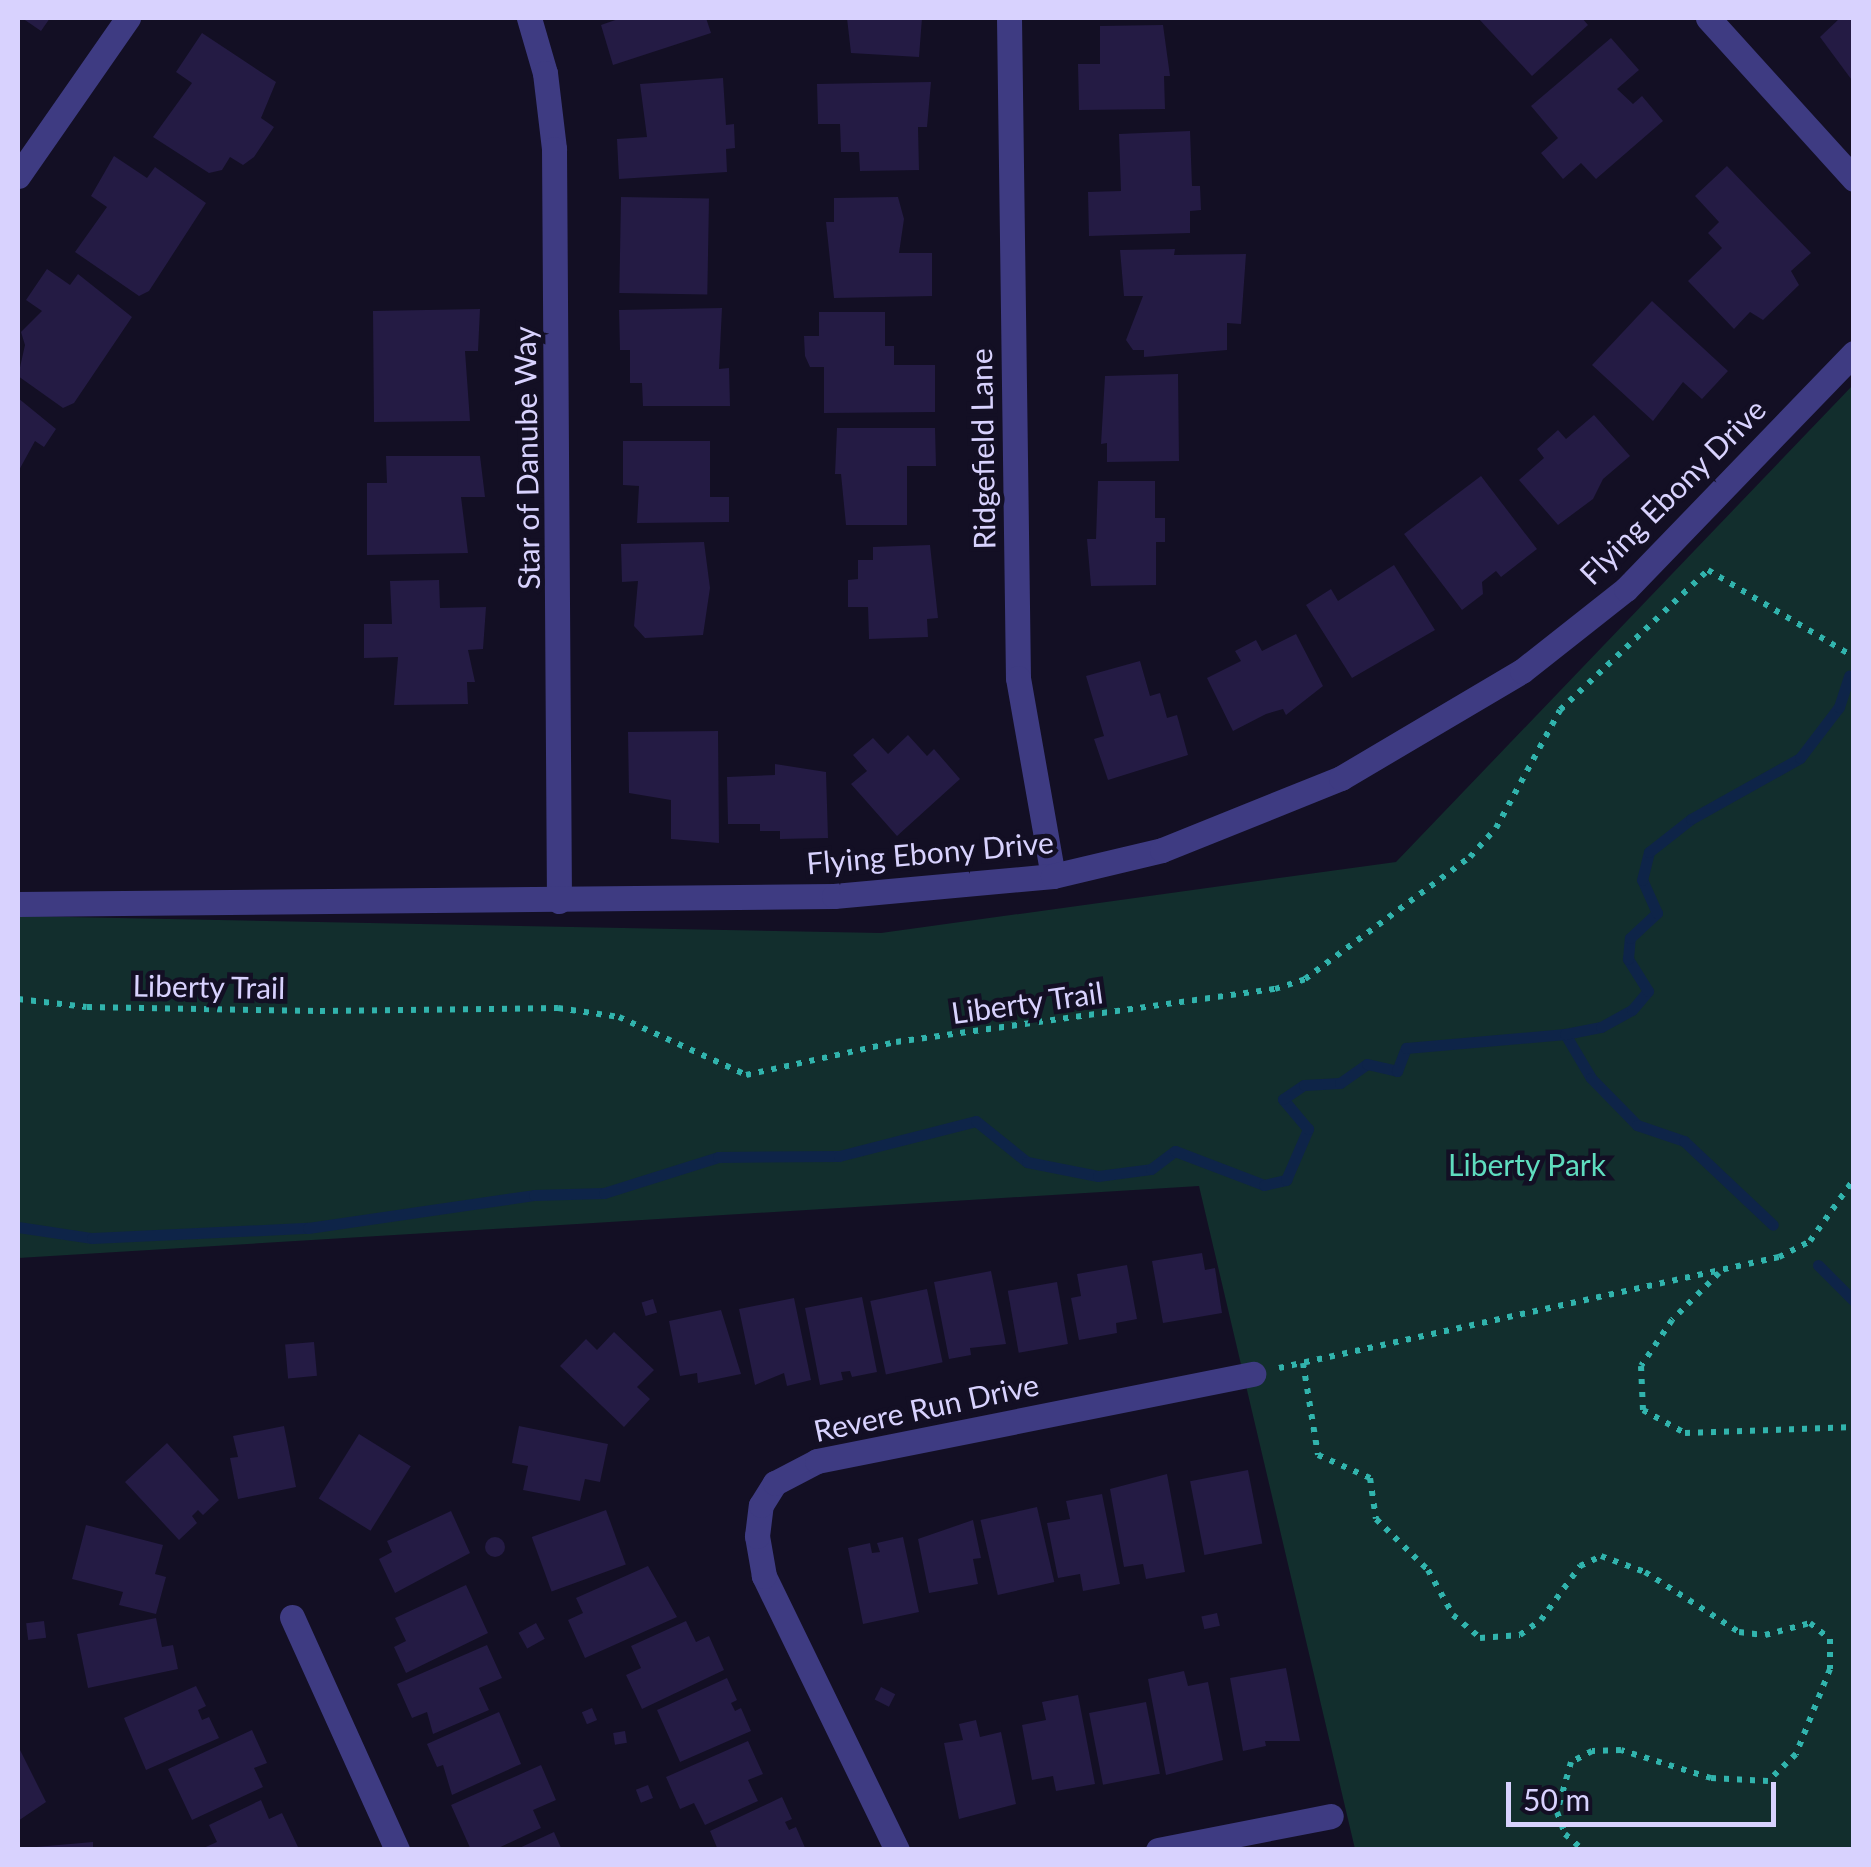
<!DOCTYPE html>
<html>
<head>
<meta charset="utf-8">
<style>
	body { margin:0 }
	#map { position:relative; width:1871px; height:1867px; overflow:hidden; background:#130f24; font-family:Lato,sans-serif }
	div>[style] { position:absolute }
	.green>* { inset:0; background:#122e2d }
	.stream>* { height:11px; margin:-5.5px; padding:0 5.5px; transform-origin:5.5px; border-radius:5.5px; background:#0e2448 }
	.building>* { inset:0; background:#241b44; transform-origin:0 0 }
	.round { border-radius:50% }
	.path>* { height:6px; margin-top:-3px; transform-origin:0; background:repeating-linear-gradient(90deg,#31b4ad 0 5px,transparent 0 13px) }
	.minor>* { height:25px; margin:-12.5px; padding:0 12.5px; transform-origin:12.5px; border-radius:12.5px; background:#3e3b82 }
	span { translate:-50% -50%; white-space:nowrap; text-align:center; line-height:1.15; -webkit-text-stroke:9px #130f24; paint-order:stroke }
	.street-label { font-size:30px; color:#d8d2fe }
	.park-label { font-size:30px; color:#5fddbf }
	.frame { position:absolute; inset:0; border:20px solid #d8d2fe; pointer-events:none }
	.scale { position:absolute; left:1506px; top:1782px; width:270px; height:45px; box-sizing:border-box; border:5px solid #d8d2fe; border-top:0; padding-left:12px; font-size:30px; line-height:35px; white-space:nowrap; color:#d8d2fe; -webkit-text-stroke:8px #130f24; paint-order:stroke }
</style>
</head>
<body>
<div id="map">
	<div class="green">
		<i style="clip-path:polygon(1853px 385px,1853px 1849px,1355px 1849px,1199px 1186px,18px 1258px,18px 916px,881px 933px,1396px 862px)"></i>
	</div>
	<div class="stream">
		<i style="left:1565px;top:1034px;width:51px;rotate:59.4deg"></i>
		<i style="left:1591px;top:1078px;width:66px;rotate:45.6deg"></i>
		<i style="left:1637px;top:1125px;width:50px;rotate:18.8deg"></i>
		<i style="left:1684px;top:1141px;width:122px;rotate:43.3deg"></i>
		<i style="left:18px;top:1227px;width:75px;rotate:8.5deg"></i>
		<i style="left:92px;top:1238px;width:216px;rotate:-2.7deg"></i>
		<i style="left:308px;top:1228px;width:228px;rotate:-8.3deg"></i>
		<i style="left:534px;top:1195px;width:70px;rotate:-1.6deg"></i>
		<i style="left:604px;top:1193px;width:120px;rotate:-17.5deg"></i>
		<i style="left:718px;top:1157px;width:121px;rotate:-0.5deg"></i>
		<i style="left:839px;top:1156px;width:141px;rotate:-14.3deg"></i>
		<i style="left:976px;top:1121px;width:65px;rotate:38.8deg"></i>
		<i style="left:1027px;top:1162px;width:72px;rotate:11.2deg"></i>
		<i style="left:1098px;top:1176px;width:53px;rotate:-7.5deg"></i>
		<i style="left:1151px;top:1169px;width:30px;rotate:-37deg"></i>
		<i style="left:1175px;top:1151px;width:95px;rotate:20.9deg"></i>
		<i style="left:1264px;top:1185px;width:23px;rotate:-13deg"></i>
		<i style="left:1286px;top:1180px;width:56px;rotate:-66.7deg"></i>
		<i style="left:1308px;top:1129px;width:39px;rotate:-130deg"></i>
		<i style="left:1283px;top:1099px;width:25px;rotate:-34deg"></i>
		<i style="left:1304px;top:1085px;width:36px;rotate:-3deg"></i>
		<i style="left:1340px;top:1083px;width:33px;rotate:-35deg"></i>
		<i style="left:1367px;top:1064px;width:31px;rotate:13deg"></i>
		<i style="left:1397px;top:1071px;width:25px;rotate:-69deg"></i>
		<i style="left:1406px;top:1048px;width:160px;rotate:-5deg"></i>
		<i style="left:1565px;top:1034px;width:37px;rotate:-11deg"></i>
		<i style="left:1601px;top:1027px;width:35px;rotate:-29deg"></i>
		<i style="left:1632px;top:1010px;width:25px;rotate:-50deg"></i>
		<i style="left:1648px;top:991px;width:38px;rotate:-122deg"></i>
		<i style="left:1628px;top:959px;width:21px;rotate:-85deg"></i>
		<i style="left:1630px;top:938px;width:37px;rotate:-43deg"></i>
		<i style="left:1657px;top:913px;width:36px;rotate:-114deg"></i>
		<i style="left:1642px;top:880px;width:29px;rotate:-76deg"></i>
		<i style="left:1649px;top:852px;width:53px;rotate:-38.2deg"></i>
		<i style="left:1691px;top:819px;width:125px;rotate:-29.2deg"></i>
		<i style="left:1800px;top:758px;width:64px;rotate:-52.6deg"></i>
		<i style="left:1839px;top:707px;width:33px;rotate:-72deg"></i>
		<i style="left:1818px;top:1265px;width:51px;rotate:45deg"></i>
	</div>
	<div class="building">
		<i style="clip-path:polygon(22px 18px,50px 18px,41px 31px)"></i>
		<i style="clip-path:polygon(706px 18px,711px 33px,613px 65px,601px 25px,621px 18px)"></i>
		<i style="clip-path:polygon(847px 18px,922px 18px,919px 57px,851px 53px)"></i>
		<i style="clip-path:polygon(1478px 18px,1582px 18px,1588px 25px,1532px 76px)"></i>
		<i style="clip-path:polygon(1840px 18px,1854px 18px,1854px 83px,1820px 37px)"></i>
		<i style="clip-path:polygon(1163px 25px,1170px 76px,1164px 76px,1165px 109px,1079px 110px,1078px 64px,1100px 64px,1100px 26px)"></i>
		<i style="clip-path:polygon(202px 33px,276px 82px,261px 118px,274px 127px,254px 157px,243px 165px,230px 157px,222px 170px,209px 173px,153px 137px,192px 83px,176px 72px)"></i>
		<i style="clip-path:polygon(1611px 38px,1639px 70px,1617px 89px,1633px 104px,1642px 96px,1663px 121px,1596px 179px,1581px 163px,1563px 179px,1541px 153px,1558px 138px,1531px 106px)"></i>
		<i style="clip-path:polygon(723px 78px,726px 125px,734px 124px,735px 148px,726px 149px,727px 172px,619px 179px,617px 139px,647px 137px,640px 84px)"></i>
		<i style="clip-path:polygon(931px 82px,927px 127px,918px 127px,919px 170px,860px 171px,859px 152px,841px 152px,840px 124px,818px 124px,817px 84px)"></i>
		<i style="clip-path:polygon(1190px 131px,1192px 186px,1200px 186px,1201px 210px,1190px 211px,1190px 233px,1089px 236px,1088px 192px,1121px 191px,1119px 134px)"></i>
		<i style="clip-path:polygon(114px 156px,147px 178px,155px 167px,206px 203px,149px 291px,139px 296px,75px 252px,107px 207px,91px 196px)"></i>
		<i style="clip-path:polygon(1727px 166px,1811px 253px,1791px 271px,1799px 285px,1763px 320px,1750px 312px,1734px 329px,1688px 281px,1722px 248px,1708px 233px,1719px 222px,1695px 196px)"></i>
		<i style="left:621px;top:197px;width:88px;height:96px;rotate:1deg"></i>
		<i style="clip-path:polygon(898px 197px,904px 219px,899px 253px,932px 253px,932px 296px,834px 298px,826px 222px,834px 222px,834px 198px)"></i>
		<i style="clip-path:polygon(1175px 249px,1174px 255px,1246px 254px,1241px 324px,1227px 323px,1227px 350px,1144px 357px,1144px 350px,1133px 350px,1126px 340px,1143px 296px,1124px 296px,1120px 250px)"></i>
		<i style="clip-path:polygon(47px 269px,70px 285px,78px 274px,132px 317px,74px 403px,63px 408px,18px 376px,25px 345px,21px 332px,42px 311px,26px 300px)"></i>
		<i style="clip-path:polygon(1652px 301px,1728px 371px,1702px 399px,1683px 382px,1653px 421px,1592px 365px)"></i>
		<i style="clip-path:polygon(722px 308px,719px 369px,729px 368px,730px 406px,643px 406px,642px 383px,630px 383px,630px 350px,620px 350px,619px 310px)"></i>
		<i style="clip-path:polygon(480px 309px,478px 351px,465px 351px,470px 421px,374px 422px,373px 311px)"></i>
		<i style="clip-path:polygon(819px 312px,885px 312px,885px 346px,894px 346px,894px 365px,935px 365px,935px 412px,824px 413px,824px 367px,810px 367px,805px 356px,804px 336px,819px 336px)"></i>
		<i style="clip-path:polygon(1178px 374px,1179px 461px,1107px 462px,1107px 443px,1101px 444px,1105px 376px)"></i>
		<i style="clip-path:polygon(18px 398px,56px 429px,44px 447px,35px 441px,18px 472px)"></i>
		<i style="clip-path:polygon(1594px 415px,1630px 456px,1603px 479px,1593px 499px,1558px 525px,1519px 480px,1544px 458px,1537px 449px,1558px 430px,1566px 439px)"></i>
		<i style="clip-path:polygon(837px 428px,935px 428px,936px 466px,907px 466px,907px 525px,846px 525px,841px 474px,835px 474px)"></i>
		<i style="clip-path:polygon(623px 441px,710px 441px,710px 497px,729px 497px,729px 522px,637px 523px,639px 486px,623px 485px)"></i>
		<i style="clip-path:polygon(386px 456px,480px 456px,485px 497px,461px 497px,468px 553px,367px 555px,367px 483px,387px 483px)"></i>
		<i style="clip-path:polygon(1481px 476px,1537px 549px,1501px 577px,1496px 571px,1482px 582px,1483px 594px,1462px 610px,1404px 534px)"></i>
		<i style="clip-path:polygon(1098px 481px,1155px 481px,1155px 518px,1165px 518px,1165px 542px,1156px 542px,1156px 585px,1091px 586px,1087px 539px,1096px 539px)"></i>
		<i style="clip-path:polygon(704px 542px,710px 588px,703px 635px,645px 638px,634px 626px,638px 581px,622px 582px,621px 544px)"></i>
		<i style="clip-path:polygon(930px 545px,938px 618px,927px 619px,928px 637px,869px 639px,868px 607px,848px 607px,848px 580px,858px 579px,858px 560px,873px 560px,873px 547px)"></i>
		<i style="clip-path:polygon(1394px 565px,1435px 630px,1352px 678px,1306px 605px,1331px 589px,1338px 601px)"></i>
		<i style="clip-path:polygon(439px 580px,440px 608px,486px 607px,483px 649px,468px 650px,475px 682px,467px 682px,468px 704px,394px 705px,398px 657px,364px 658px,364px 624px,392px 624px,390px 581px)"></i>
		<i style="clip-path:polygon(1296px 634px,1323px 686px,1286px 715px,1283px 709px,1266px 714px,1233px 731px,1207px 678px,1241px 661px,1235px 651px,1256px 640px,1262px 651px)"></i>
		<i style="clip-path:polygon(1140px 661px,1150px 696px,1160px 693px,1167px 718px,1177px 715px,1188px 755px,1108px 780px,1094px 739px,1104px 736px,1086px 676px)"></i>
		<i style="clip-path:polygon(718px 731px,719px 843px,671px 839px,671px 800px,629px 793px,628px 732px)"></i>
		<i style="clip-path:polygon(908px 735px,927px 756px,934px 749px,960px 779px,897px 836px,851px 784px,867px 771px,853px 755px,873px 738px,888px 754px)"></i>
		<i style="clip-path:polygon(775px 764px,826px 772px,828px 838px,780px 839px,780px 831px,760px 831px,760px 824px,728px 824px,727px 777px,775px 775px)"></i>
		<i style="clip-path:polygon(1202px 1253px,1205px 1270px,1215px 1268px,1222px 1313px,1163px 1323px,1152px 1261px)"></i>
		<i style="clip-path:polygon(1127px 1265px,1137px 1319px,1116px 1323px,1117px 1333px,1079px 1340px,1071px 1298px,1081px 1296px,1077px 1274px)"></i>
		<i style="clip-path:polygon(991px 1271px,1006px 1344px,970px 1348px,971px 1355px,949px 1359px,934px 1282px)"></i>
		<i style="left:1057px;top:1282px;width:63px;height:50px;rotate:80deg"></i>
		<i style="left:927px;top:1289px;width:75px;height:58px;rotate:78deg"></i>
		<i style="clip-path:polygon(862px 1297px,877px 1372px,852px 1377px,850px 1371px,841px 1372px,843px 1380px,820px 1385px,805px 1308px)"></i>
		<i style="clip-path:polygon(794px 1298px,811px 1380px,787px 1386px,784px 1373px,755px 1385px,739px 1309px)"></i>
		<i style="left:653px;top:1299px;width:14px;height:12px;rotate:73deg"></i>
		<i style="clip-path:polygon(721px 1310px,741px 1374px,698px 1383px,697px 1373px,680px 1376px,669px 1321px)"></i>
		<i style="clip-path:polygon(614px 1332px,654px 1370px,637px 1387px,650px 1399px,624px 1427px,560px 1366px,586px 1339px,597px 1350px)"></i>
		<i style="left:314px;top:1342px;width:34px;height:29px;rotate:85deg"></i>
		<i style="clip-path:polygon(284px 1426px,296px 1487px,238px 1499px,230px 1458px,238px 1457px,233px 1436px)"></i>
		<i style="clip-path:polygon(519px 1426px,608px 1444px,600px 1482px,585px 1479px,580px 1501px,523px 1490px,528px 1466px,512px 1463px)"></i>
		<i style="left:359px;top:1434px;width:61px;height:76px;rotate:32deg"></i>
		<i style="clip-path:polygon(167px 1443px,219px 1500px,203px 1515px,198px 1510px,192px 1516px,197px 1523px,179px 1540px,125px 1482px)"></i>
		<i style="left:1248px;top:1470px;width:75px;height:59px;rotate:79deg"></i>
		<i style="clip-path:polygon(1167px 1474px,1185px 1572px,1146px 1579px,1143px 1564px,1124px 1567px,1110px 1489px)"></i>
		<i style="clip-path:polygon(1102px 1494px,1120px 1584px,1083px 1591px,1080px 1574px,1058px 1578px,1047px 1523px,1070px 1519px,1066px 1501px)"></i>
		<i style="left:1037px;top:1507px;width:77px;height:58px;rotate:77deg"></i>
		<i style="left:606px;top:1510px;width:58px;height:79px;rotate:70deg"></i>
		<i style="clip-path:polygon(451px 1511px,470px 1553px,395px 1593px,379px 1559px,392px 1552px,387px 1541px)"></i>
		<i style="clip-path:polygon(973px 1520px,981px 1558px,973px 1559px,978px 1584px,929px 1593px,918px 1539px)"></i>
		<i style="clip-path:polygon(86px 1525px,163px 1545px,155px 1574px,166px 1577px,156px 1614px,119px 1605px,123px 1592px,72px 1579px)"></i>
		<i class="round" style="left:485px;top:1537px;width:20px;height:20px"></i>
		<i style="clip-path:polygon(903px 1537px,919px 1612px,863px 1624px,848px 1548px,870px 1543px,872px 1553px,880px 1552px,877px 1543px)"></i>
		<i style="clip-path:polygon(648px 1566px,677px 1617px,585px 1658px,568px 1620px,583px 1613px,576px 1598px)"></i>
		<i style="clip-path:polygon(466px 1585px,488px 1633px,406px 1673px,394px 1647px,406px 1641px,395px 1618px)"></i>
		<i style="left:1217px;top:1613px;width:13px;height:16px;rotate:77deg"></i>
		<i style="clip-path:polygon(156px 1618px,162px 1647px,173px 1645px,178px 1669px,88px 1688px,77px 1634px)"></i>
		<i style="left:44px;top:1621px;width:17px;height:18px;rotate:83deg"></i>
		<i style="clip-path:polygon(686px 1621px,696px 1642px,709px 1636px,724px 1670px,642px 1709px,626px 1675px,641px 1668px,631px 1646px)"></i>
		<i style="left:536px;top:1623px;width:18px;height:20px;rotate:61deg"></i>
		<i style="clip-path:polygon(487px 1645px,502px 1678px,479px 1688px,489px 1710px,433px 1734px,427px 1712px,412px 1718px,397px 1684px)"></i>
		<i style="clip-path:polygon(1286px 1668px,1300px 1741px,1265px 1741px,1266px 1746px,1243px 1751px,1230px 1678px)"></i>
		<i style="clip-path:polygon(1184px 1671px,1188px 1686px,1208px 1682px,1223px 1760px,1166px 1775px,1148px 1679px)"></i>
		<i style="clip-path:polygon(727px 1678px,737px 1700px,731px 1703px,735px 1711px,741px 1708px,751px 1731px,680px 1762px,657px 1710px)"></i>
		<i style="clip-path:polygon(196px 1686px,206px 1706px,198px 1710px,202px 1720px,209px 1717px,219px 1738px,146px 1770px,124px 1718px)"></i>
		<i style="left:881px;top:1687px;width:16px;height:14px;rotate:27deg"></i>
		<i style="clip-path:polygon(1078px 1695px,1095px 1784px,1056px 1791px,1053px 1776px,1032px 1780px,1022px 1725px,1046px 1720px,1042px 1702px)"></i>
		<i style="left:1146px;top:1702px;width:73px;height:58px;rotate:79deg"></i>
		<i style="left:592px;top:1708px;width:13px;height:11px;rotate:67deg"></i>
		<i style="clip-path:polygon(499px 1712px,521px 1764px,452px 1795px,443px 1765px,437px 1767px,427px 1744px)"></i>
		<i style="clip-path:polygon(976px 1720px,980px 1737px,1001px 1732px,1016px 1804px,959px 1819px,944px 1743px,963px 1740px,959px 1724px)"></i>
		<i style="clip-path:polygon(252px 1730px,267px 1763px,254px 1768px,263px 1787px,192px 1820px,168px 1769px)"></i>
		<i style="left:625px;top:1731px;width:12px;height:12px;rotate:81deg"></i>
		<i style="clip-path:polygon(748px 1741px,763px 1774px,748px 1780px,758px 1801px,705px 1825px,694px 1803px,680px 1809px,666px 1777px)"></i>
		<i style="clip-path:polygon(18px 1746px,46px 1802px,18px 1821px)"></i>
		<i style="clip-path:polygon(541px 1765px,556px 1800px,533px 1810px,541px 1828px,494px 1850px,471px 1850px,451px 1805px)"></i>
		<i style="left:648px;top:1785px;width:14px;height:13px;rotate:69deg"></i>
		<i style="clip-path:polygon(782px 1797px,792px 1819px,785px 1822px,789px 1830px,796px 1827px,806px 1850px,718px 1850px,710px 1831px)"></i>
		<i style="clip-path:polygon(261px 1800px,269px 1819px,282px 1813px,298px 1847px,199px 1850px,217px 1842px,209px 1825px)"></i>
		<i style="clip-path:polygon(554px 1832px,562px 1850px,515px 1850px)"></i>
		<i style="clip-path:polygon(93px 1842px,93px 1850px,36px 1850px,36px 1847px)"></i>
	</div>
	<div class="path">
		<i style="left:18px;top:999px;width:69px;rotate:6.6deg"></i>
		<i style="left:87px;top:1007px;width:233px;rotate:1deg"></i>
		<i style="left:320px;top:1011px;width:238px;rotate:-0.7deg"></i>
		<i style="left:558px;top:1008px;width:62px;rotate:8.4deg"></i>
		<i style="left:619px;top:1017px;width:140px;rotate:24.5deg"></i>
		<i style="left:746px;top:1075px;width:154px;rotate:-12.4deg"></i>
		<i style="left:896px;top:1042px;width:383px;rotate:-8deg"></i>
		<i style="left:1275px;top:989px;width:32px;rotate:-18deg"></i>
		<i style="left:1305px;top:979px;width:205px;rotate:-36.5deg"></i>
		<i style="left:1470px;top:857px;width:39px;rotate:-48deg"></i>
		<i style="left:1496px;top:828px;width:134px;rotate:-61.5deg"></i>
		<i style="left:1560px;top:710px;width:204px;rotate:-43.4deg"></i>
		<i style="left:1708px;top:570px;width:170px;rotate:30.8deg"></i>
		<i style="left:1719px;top:1273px;width:66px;rotate:135deg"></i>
		<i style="left:1672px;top:1320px;width:55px;rotate:124deg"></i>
		<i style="left:1641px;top:1366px;width:44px;rotate:87.4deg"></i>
		<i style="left:1643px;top:1410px;width:48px;rotate:28.7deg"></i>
		<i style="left:1685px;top:1433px;width:169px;rotate:-2deg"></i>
		<i style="left:1303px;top:1363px;width:93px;rotate:80.7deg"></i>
		<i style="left:1318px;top:1455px;width:57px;rotate:23.9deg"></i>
		<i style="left:1370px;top:1478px;width:41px;rotate:81.7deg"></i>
		<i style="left:1376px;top:1519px;width:73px;rotate:44.4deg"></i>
		<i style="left:1428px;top:1570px;width:51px;rotate:60.9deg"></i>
		<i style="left:1453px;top:1615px;width:35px;rotate:40deg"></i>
		<i style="left:1480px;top:1638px;width:40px;rotate:-4.3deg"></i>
		<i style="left:1520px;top:1635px;width:26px;rotate:-36deg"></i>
		<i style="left:1541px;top:1620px;width:67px;rotate:-54.2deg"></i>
		<i style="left:1580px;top:1566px;width:23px;rotate:-25deg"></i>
		<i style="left:1601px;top:1556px;width:47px;rotate:20deg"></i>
		<i style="left:1645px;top:1572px;width:112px;rotate:32.6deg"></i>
		<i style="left:1739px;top:1632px;width:26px;rotate:7deg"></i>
		<i style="left:1765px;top:1635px;width:47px;rotate:-14.9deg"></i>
		<i style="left:1810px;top:1623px;width:26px;rotate:39deg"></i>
		<i style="left:1830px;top:1639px;width:30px;rotate:90deg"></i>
		<i style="left:1830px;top:1669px;width:92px;rotate:111.8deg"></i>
		<i style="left:1796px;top:1754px;width:39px;rotate:136deg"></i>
		<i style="left:1768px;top:1781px;width:57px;rotate:-177deg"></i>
		<i style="left:1711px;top:1778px;width:94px;rotate:-162.7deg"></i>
		<i style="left:1621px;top:1750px;width:29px;rotate:178deg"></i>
		<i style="left:1592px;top:1751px;width:24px;rotate:152deg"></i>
		<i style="left:1571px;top:1762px;width:52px;rotate:105.6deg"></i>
		<i style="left:1557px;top:1812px;width:23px;rotate:70deg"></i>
		<i style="left:1565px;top:1834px;width:24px;rotate:42deg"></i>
		<i style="left:1279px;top:1368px;width:512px;rotate:-12.52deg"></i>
		<i style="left:1779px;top:1257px;width:35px;rotate:-27deg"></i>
		<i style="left:1810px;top:1241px;width:76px;rotate:-54.6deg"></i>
	</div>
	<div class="minor">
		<i style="left:529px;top:18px;width:57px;rotate:73.8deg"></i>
		<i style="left:545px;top:73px;width:77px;rotate:83.2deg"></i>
		<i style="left:554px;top:149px;width:752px;rotate:89.62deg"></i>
		<i style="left:1009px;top:18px;width:660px;rotate:89.22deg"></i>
		<i style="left:1018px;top:678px;width:201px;rotate:80deg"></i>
		<i style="left:1708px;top:18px;width:217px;rotate:47.8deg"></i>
		<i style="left:18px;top:176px;width:193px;rotate:-55.2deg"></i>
		<i style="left:18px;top:904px;width:816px;rotate:-0.56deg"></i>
		<i style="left:834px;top:896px;width:220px;rotate:-5.2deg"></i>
		<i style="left:1053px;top:876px;width:112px;rotate:-13.4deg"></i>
		<i style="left:1162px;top:850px;width:193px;rotate:-21.9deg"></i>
		<i style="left:1341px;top:778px;width:210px;rotate:-30.6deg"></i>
		<i style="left:1522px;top:671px;width:132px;rotate:-38.3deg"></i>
		<i style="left:1626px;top:589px;width:328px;rotate:-46deg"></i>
		<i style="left:292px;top:1617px;width:256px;rotate:65.7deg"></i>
		<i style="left:897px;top:1850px;width:305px;rotate:-115.9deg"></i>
		<i style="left:764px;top:1576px;width:41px;rotate:-99.9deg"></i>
		<i style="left:757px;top:1536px;width:31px;rotate:-83deg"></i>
		<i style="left:761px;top:1505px;width:26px;rotate:-58deg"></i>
		<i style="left:775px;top:1483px;width:47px;rotate:-27.6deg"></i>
		<i style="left:817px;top:1461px;width:445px;rotate:-11.3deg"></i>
		<i style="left:1158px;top:1850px;width:176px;rotate:-11.1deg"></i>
	</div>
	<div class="street-label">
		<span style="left:982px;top:449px;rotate:-91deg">Ridgefield Lane</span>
		<span style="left:526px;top:458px;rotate:-91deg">Star of Danube Way</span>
		<span style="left:1672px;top:491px;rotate:-45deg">Flying Ebony Drive</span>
		<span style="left:930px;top:852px;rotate:-5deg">Flying Ebony Drive</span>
		<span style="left:209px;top:986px;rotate:1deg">Liberty Trail</span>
		<span style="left:1027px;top:1002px;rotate:-8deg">Liberty Trail</span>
		<span style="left:926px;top:1407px;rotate:-12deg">Revere Run Drive</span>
	</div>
	<div class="park-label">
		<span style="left:1527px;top:1164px">Liberty Park</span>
	</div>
	<div class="frame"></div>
	<div class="scale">50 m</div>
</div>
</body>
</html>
